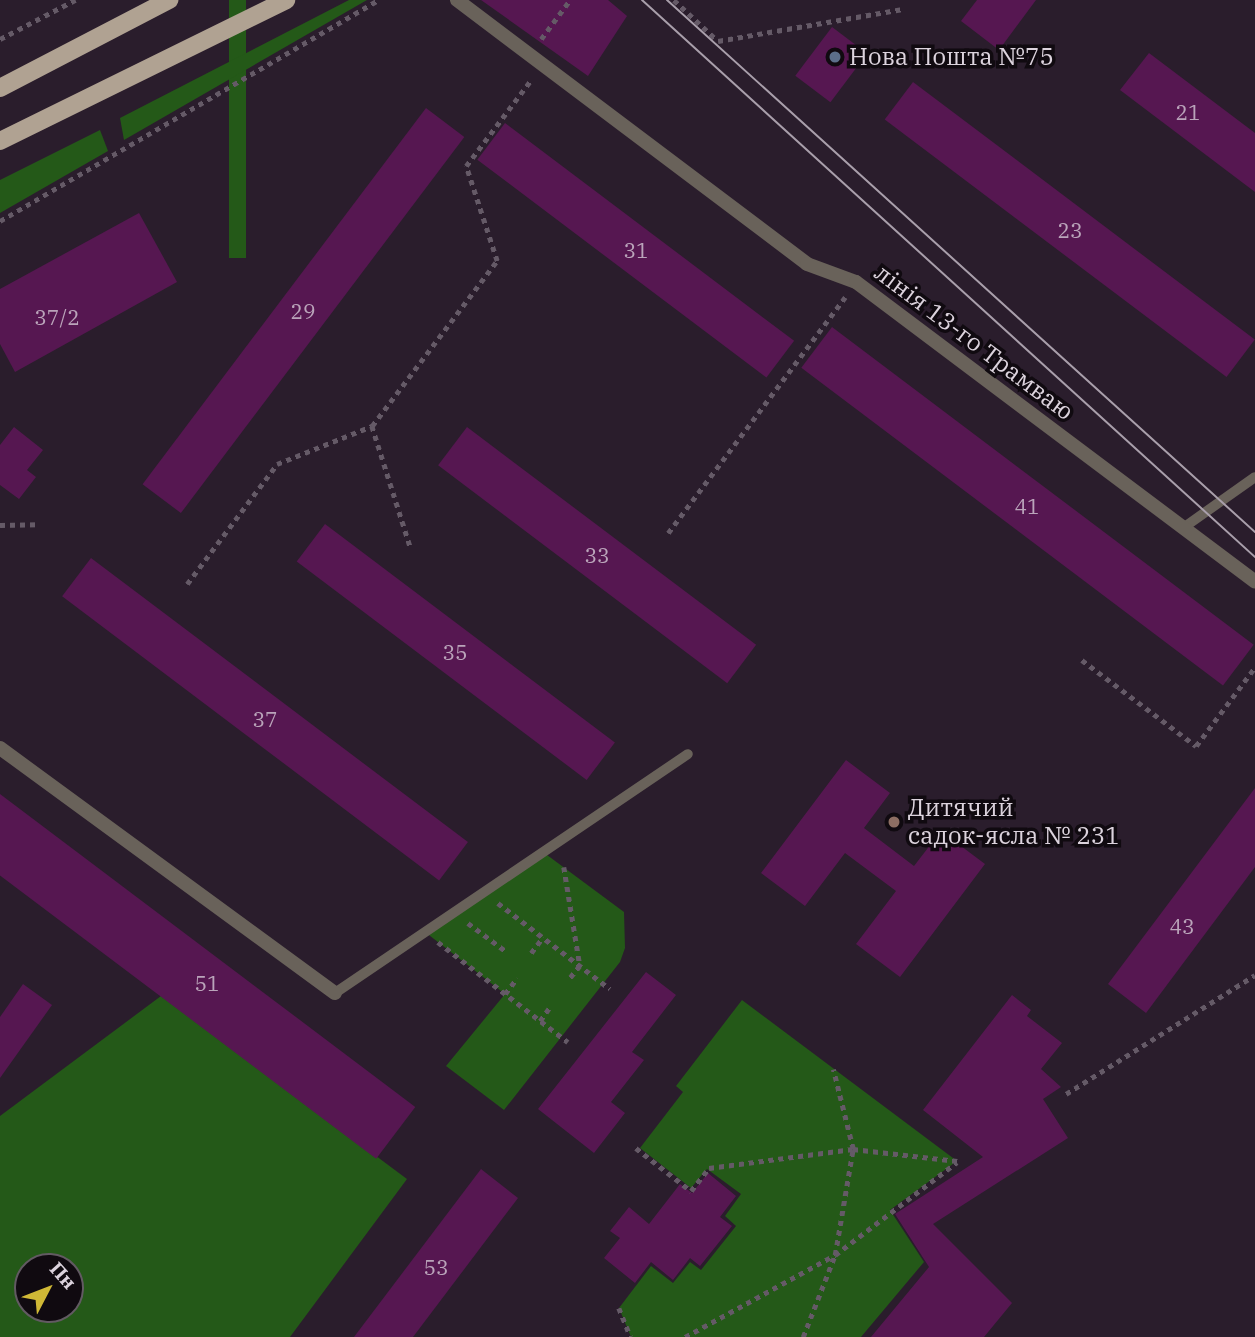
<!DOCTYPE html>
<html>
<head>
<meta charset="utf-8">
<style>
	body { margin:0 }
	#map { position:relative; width:1255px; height:1337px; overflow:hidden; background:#2a1d2c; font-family:"IBM Plex Serif",serif }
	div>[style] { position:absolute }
	.green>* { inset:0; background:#245918; transform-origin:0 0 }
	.building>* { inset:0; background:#561751; transform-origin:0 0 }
	.path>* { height:4.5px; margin-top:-2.25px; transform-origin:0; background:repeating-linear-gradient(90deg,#655a67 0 5px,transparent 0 10px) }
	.service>* { height:10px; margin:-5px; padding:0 5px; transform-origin:5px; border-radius:5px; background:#69625a }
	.minor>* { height:14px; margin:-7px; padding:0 7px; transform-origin:7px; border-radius:7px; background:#69625a }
	.primary>* { height:18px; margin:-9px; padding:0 9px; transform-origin:9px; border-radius:9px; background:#b0a292 }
	.tram>* { height:2px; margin:-1px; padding:0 1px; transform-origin:1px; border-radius:1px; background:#a99fab }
	.dots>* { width:19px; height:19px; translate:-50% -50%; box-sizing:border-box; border:4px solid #100a10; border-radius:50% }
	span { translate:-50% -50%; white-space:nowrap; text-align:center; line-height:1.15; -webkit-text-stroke:7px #100a10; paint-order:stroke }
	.number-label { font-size:21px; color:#baa4ba }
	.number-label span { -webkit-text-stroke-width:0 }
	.poi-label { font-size:24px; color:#dcd3dd }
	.left { translate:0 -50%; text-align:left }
	.street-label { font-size:24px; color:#dcd3dd }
	.north { position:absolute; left:14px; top:1253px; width:70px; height:70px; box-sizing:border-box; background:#100a10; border:2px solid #625a62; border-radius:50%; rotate:48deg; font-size:19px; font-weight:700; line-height:28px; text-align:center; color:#dcd3dd }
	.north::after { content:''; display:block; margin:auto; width:24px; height:32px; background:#d0b836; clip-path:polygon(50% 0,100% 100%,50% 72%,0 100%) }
</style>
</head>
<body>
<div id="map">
	<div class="green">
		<i style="left:229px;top:0;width:17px;height:258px"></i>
		<i style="clip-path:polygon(349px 0,367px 0,124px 140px,120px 118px)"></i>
		<i style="clip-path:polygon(100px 130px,108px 151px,0 213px,0 180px)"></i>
		<i style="clip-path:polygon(543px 852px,624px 912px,625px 948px,620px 962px,504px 1110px,446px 1066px,505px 994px,425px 932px)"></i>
		<i style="clip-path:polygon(evenodd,161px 996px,407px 1179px,290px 1337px,0 1337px,0 1116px,161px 996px,28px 1267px,70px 1267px,70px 1309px,28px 1309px,28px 1267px)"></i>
		<i style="clip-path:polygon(742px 1000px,957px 1161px,890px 1210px,924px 1262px,861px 1337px,631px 1337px,619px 1308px,651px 1266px,673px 1283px,690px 1262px,701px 1270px,736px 1226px,725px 1216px,741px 1194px,707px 1169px,691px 1188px,640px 1148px,683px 1092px,676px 1086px)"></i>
	</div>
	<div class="building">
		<i style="clip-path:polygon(481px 0,608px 0,627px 16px,588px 76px)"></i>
		<i style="clip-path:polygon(977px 0,1036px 0,999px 50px,961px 21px)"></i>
		<i style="left:832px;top:27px;width:44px;height:61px;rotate:37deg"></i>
		<i style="clip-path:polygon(1149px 53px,1255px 133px,1255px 192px,1120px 90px)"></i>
		<i style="left:913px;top:82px;width:428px;height:47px;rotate:37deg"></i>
		<i style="left:426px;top:108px;width:48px;height:471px;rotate:37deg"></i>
		<i style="left:505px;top:123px;width:362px;height:46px;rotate:37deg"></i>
		<i style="clip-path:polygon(139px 213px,177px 282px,15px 372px,0 344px,0 289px)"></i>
		<i style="left:832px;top:327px;width:528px;height:51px;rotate:37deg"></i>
		<i style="clip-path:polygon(14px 427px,43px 450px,27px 470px,36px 477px,19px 499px,0 485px,0 445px)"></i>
		<i style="left:467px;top:427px;width:362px;height:48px;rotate:37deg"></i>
		<i style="left:325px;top:524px;width:363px;height:47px;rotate:37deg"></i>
		<i style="left:91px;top:558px;width:472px;height:48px;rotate:37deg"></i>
		<i style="clip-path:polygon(846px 760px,890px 793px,864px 828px,914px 866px,941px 831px,985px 864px,900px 977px,856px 944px,896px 891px,845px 853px,805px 906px,761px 873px)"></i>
		<i style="clip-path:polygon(1255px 788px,1255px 867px,1146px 1013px,1108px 984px)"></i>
		<i style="left:0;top:794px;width:520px;height:65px;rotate:37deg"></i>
		<i style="clip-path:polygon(646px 972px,676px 995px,632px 1052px,644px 1060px,611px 1102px,625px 1113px,594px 1153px,538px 1109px)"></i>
		<i style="clip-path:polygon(23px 984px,52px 1005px,0 1078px,0 1017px)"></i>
		<i style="clip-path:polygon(1012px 995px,1031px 1010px,1027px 1016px,1062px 1043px,1041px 1069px,1061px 1087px,1043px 1099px,1068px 1138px,933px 1224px,1012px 1303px,984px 1337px,871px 1337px,929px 1267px,895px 1214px,983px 1157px,923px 1110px)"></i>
		<i style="clip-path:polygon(481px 1169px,518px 1198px,413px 1337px,354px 1337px)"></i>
		<i style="clip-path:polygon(708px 1173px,736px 1196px,720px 1217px,732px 1226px,700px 1266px,690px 1258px,673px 1280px,651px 1262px,635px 1283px,604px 1258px,620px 1238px,610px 1231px,629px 1207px,649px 1224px,680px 1184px,692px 1193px)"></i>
	</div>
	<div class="path">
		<i style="left:674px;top:0;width:60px;rotate:43deg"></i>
		<i style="left:718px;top:41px;width:189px;rotate:-9.8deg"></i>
		<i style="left:0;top:39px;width:85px;rotate:-27.5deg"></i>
		<i style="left:541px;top:39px;width:49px;rotate:-53.4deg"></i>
		<i style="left:0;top:221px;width:438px;rotate:-30.3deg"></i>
		<i style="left:372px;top:426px;width:126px;rotate:72.4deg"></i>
		<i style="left:0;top:525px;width:39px;rotate:-1deg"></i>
		<i style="left:668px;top:533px;width:295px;rotate:-53.1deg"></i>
		<i style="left:187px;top:584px;width:150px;rotate:-53.1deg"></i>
		<i style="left:277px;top:464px;width:102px;rotate:-21.8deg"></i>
		<i style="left:372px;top:426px;width:207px;rotate:-52.9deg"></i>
		<i style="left:497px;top:261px;width:100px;rotate:-108.1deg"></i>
		<i style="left:466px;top:166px;width:108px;rotate:-52.9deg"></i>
		<i style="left:1082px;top:660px;width:143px;rotate:37deg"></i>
		<i style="left:1196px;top:746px;width:99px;rotate:-53.2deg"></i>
		<i style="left:564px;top:867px;width:100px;rotate:80.8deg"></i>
		<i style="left:580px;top:966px;width:19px;rotate:129deg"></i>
		<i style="left:498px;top:903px;width:141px;rotate:37.5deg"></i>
		<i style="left:468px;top:923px;width:49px;rotate:36.6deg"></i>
		<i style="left:438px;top:942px;width:164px;rotate:37.6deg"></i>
		<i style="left:531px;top:953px;width:20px;rotate:-53deg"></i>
		<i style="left:505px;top:994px;width:20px;rotate:-53deg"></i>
		<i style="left:540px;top:1021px;width:19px;rotate:-55deg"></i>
		<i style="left:1066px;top:1094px;width:223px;rotate:-32.2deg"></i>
		<i style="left:636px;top:1148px;width:70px;rotate:38deg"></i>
		<i style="left:691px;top:1191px;width:29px;rotate:-52deg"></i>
		<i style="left:709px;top:1168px;width:145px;rotate:-7.5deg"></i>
		<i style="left:853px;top:1149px;width:105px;rotate:6.6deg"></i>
		<i style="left:619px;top:1308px;width:31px;rotate:68deg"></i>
		<i style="left:685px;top:1337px;width:171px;rotate:-28.7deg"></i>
		<i style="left:835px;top:1255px;width:153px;rotate:-37.3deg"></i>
		<i style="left:803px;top:1337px;width:88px;rotate:-68.7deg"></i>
		<i style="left:835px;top:1255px;width:108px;rotate:-80.4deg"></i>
		<i style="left:853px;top:1149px;width:82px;rotate:-104deg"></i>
	</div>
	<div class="service">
		<i style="left:1183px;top:528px;width:88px;rotate:-35.3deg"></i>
		<i style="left:335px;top:993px;width:426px;rotate:-34.1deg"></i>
	</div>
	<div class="minor">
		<i style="left:457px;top:0;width:438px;rotate:37deg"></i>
		<i style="left:807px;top:264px;width:52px;rotate:20.2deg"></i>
		<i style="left:856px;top:282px;width:499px;rotate:36.9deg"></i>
		<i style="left:0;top:748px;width:415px;rotate:36.2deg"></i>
	</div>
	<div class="primary">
		<i style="left:0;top:88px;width:191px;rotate:-27.5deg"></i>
		<i style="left:0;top:141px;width:319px;rotate:-26.2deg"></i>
	</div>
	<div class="tram">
		<i style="left:642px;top:0;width:828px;rotate:42.26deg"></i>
		<i style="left:667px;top:0;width:793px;rotate:42.14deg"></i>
	</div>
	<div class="dots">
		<i style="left:835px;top:57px;background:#5c6f8a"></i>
		<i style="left:894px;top:822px;background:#8d6e63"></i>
	</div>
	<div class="number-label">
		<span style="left:1188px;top:112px">21</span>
		<span style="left:1070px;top:230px">23</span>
		<span style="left:636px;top:250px">31</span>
		<span style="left:303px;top:311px">29</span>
		<span style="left:57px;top:317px">37/2</span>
		<span style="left:1027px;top:506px">41</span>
		<span style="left:597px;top:555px">33</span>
		<span style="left:455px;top:652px">35</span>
		<span style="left:265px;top:719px">37</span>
		<span style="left:1182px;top:926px">43</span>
		<span style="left:207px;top:983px">51</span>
		<span style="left:436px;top:1267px">53</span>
	</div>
	<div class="poi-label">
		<span class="left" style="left:849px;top:57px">Нова Пошта №75</span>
		<span class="left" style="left:908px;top:822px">Дитячий<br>садок-ясла № 231</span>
	</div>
	<div class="street-label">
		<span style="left:974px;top:342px;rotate:37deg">лінія 13-го Трамваю</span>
	</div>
	<div class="north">Пн</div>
</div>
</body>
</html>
